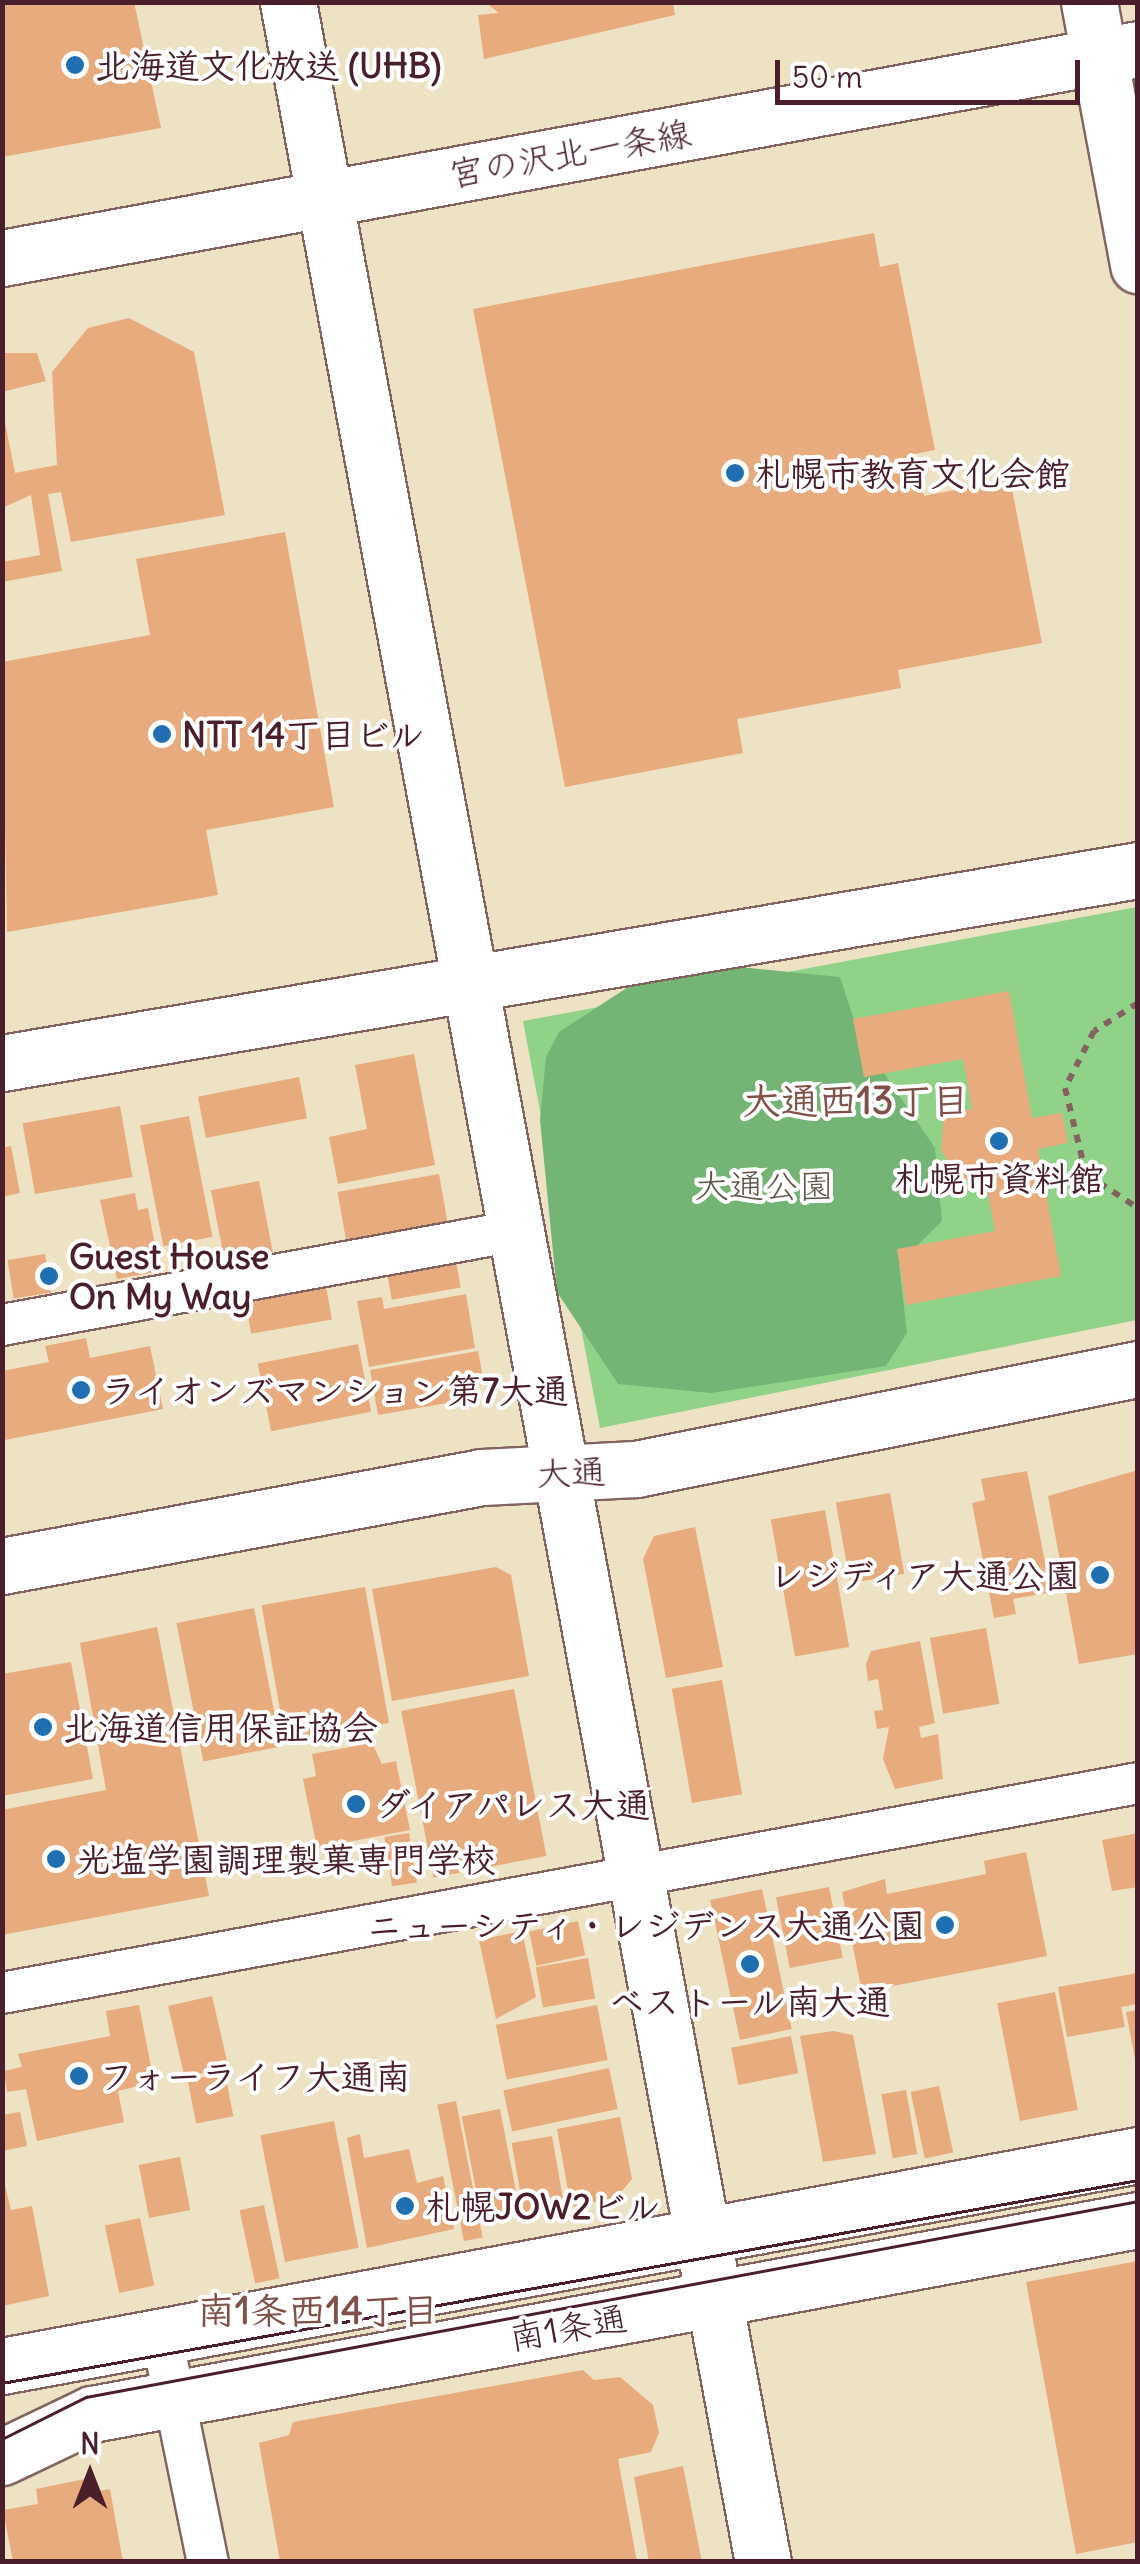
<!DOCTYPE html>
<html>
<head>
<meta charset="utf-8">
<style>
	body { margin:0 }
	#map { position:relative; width:1140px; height:2564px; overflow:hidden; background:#ede2c3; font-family:Delius,"Klee One",sans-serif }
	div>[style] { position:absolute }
	.green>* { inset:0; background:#91d289 }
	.forest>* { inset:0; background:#74b475 }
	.building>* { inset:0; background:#e8ab7d; transform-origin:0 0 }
	.path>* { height:6px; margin-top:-3px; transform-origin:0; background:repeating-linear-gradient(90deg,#836360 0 8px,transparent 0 16px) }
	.roads { filter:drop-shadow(2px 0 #836360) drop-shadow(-2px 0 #836360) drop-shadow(0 2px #836360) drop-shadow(0 -2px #836360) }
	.street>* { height:40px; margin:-20px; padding:0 20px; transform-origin:20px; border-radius:20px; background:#fff }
	.secondary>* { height:55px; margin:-27.5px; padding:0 27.5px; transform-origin:27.5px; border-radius:27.5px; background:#fff }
	.primary>* { height:55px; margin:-27.5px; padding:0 27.5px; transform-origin:27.5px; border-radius:27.5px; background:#fff }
	.tram>* { height:2.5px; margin:-1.25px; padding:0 1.25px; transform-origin:1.25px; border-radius:1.25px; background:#4a1f2b }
	.dots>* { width:28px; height:28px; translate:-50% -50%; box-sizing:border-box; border:5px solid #fff; border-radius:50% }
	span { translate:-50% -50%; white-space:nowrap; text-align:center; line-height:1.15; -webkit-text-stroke:8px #fff; paint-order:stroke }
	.poi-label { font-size:35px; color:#4a1f2b; font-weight:700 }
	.left { translate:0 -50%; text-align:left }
	.right { translate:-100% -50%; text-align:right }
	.street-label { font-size:35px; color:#4a1f2b }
	.park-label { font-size:35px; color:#5f5547 }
	.neighbourhood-label { font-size:38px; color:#815048; font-weight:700 }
	.frame { position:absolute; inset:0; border:5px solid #4a1f2b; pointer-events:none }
	.north { position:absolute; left:40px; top:2424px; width:100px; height:100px; -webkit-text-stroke:8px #fff; paint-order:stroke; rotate:0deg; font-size:28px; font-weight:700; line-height:40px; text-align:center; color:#4a1f2b }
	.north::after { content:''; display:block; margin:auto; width:35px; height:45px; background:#4a1f2b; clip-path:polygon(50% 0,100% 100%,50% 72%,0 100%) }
	.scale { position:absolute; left:775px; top:60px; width:305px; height:45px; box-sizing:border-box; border:5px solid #4a1f2b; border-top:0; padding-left:12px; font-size:30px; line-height:35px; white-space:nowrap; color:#4a1f2b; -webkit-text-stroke:8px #fff; paint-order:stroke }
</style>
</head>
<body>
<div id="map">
	<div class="green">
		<i style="clip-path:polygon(1137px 907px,1137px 1320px,600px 1428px,523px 1021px)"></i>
	</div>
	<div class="forest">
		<i style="clip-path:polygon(730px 966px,840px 977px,860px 1038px,935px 1148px,942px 1221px,899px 1264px,907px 1333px,886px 1366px,711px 1393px,618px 1384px,557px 1292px,540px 1120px,546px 1057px,559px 1032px,639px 980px)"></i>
	</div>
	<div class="building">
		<i style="clip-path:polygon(2px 2px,134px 2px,161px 128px,2px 157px)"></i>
		<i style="clip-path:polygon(485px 2px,673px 2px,675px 15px,484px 59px,478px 15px,499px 13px)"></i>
		<i style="clip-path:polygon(874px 233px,880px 267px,898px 263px,935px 450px,915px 454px,924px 496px,1010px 479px,1042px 643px,898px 670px,901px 688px,737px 719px,743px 753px,565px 787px,473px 309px)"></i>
		<i style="clip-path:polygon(129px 318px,194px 352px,225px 515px,71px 542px,61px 492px,48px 494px,62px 571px,2px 582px,2px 562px,40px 555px,31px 495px,2px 508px,2px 407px,15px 473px,57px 465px,52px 372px,88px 328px)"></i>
		<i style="clip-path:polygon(2px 353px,37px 353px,46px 381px,2px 392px)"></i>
		<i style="clip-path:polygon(285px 532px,334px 807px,206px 830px,218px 895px,7px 932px,2px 662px,150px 635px,136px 559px)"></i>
		<i style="clip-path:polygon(1009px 991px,1032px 1118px,1062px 1113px,1068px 1143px,1038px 1149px,1061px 1276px,906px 1305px,897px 1249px,995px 1231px,985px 1178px,959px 1183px,941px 1149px,944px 1114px,972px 1109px,963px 1059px,864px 1077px,853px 1019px)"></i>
		<i style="clip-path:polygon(414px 1054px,435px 1165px,338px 1184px,329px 1137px,367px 1129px,355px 1065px)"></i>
		<i style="left:299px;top:1077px;width:42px;height:103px;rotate:79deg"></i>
		<i style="left:120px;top:1106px;width:72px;height:99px;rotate:80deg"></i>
		<i style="left:189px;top:1116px;width:123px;height:50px;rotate:79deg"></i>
		<i style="clip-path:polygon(11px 1146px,20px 1193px,2px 1197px,2px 1148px)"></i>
		<i style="left:439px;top:1174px;width:50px;height:103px;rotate:80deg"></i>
		<i style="left:259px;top:1181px;width:76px;height:49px;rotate:79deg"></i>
		<i style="clip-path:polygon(135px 1193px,138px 1210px,148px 1208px,160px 1271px,117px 1279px,100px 1200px)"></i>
		<i style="left:45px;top:1254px;width:39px;height:38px;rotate:81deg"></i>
		<i style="left:456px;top:1261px;width:27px;height:70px;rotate:80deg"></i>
		<i style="left:326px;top:1286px;width:34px;height:82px;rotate:80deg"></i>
		<i style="clip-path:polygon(466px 1294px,475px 1348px,369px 1367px,357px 1301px,382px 1297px,384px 1309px)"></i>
		<i style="clip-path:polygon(86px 1338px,90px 1358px,150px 1346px,163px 1409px,5px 1440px,2px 1371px,49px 1362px,45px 1346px)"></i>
		<i style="left:358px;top:1344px;width:69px;height:102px;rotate:79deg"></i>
		<i style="clip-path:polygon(478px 1351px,482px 1372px,459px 1401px,378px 1415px,370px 1370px)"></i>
		<i style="clip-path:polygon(1138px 1470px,1138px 1654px,1079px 1664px,1048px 1496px)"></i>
		<i style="clip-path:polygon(1027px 1471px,1051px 1592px,1013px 1599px,1016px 1614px,994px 1618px,972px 1503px,985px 1500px,981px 1479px)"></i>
		<i style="left:890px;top:1493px;width:82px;height:55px;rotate:80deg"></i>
		<i style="left:825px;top:1510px;width:139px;height:55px;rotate:80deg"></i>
		<i style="clip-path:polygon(695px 1527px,723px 1667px,666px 1678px,643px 1559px,654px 1536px)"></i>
		<i style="clip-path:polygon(496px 1567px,511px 1575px,529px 1676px,392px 1701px,372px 1589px)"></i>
		<i style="left:365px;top:1587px;width:138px;height:105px;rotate:80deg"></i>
		<i style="left:254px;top:1608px;width:141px;height:79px;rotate:79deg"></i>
		<i style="clip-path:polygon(157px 1627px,209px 1896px,2px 1935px,2px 1810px,106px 1790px,80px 1643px)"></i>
		<i style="left:986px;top:1628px;width:77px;height:57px;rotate:80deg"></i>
		<i style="clip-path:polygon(920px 1641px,935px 1723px,919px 1727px,921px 1738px,938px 1734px,943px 1779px,895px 1789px,883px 1759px,889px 1727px,877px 1729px,874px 1711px,883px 1710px,878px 1679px,868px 1681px,866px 1664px,871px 1651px)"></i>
		<i style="clip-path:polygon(71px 1662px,93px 1779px,2px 1796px,2px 1674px)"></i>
		<i style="left:722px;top:1680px;width:116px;height:51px;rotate:80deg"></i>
		<i style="left:514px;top:1689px;width:170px;height:115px;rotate:79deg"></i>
		<i style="clip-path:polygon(372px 1743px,382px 1764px,396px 1761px,410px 1830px,317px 1848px,303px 1779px,316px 1776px,312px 1754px)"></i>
		<i style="left:409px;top:1833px;width:50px;height:25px;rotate:81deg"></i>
		<i style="clip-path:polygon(1138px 1833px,1138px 1887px,1112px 1891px,1102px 1840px)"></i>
		<i style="clip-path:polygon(1026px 1852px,1047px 1956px,862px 1992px,842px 1892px,885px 1879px,887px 1894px,986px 1874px,984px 1861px)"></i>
		<i style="left:829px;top:1887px;width:72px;height:54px;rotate:79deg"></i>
		<i style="left:762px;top:1889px;width:143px;height:53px;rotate:78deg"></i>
		<i style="left:578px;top:1921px;width:35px;height:50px;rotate:78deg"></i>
		<i style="clip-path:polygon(522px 1931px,536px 1997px,496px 2019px,479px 1940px)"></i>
		<i style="left:588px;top:1958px;width:41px;height:53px;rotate:80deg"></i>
		<i style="clip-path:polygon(1138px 1973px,1138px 2004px,1121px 2007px,1125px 2027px,1067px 2037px,1058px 1987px)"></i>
		<i style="left:1055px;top:1992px;width:120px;height:59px;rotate:79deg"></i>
		<i style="left:212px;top:1996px;width:73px;height:45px;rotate:77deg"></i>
		<i style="clip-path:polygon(139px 2005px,154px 2082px,118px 2091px,124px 2122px,37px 2141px,26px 2089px,7px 2092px,4px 2071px,22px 2067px,18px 2054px,110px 2036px,106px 2011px)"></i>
		<i style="left:597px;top:2005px;width:56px;height:103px;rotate:79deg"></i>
		<i style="clip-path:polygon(1138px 2010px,1138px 2063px,1136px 2064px,1126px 2012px)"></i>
		<i style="clip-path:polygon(833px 2031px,853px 2035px,876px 2154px,823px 2162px,800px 2036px)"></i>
		<i style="left:791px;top:2036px;width:38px;height:61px;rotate:79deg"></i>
		<i style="left:609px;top:2068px;width:42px;height:108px;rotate:78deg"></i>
		<i style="left:225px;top:2073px;width:44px;height:38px;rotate:79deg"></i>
		<i style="left:939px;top:2086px;width:68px;height:29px;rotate:78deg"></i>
		<i style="left:906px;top:2090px;width:65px;height:25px;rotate:80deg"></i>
		<i style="left:456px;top:2101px;width:139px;height:19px;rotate:79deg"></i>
		<i style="left:500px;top:2109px;width:105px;height:39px;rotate:79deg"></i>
		<i style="clip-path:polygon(20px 2112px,27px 2146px,2px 2151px,2px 2115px)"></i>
		<i style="clip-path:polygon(620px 2117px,632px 2179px,617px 2197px,571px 2207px,557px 2129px)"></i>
		<i style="left:334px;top:2121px;width:129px;height:75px;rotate:79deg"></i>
		<i style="clip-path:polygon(360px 2134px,364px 2158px,409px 2149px,417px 2183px,443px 2176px,454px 2229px,367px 2248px,347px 2138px)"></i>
		<i style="left:552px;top:2136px;width:73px;height:41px;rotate:80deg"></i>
		<i style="left:180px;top:2157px;width:54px;height:42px;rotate:79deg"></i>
		<i style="clip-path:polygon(2px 2173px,11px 2210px,32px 2206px,49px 2296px,2px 2306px)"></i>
		<i style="left:264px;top:2205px;width:75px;height:25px;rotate:78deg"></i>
		<i style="left:140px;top:2218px;width:69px;height:36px;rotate:78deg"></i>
		<i style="clip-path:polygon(1138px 2261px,1138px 2542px,1076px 2554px,1026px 2282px)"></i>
		<i style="clip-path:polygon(583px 2370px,594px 2380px,620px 2377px,653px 2405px,659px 2433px,651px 2452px,618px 2459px,637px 2562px,280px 2562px,259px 2443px,289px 2435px,293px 2422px)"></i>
		<i style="clip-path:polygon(683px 2466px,702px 2562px,649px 2562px,634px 2477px)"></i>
		<i style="clip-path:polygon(85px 2479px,88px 2493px,110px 2489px,123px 2562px,13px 2562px,3px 2510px,38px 2504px,36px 2489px)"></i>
	</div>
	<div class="path">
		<i style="left:1138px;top:1003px;width:52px;rotate:147.5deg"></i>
		<i style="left:1094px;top:1031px;width:64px;rotate:117deg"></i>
		<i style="left:1065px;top:1088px;width:89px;rotate:76.3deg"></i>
		<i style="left:1086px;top:1174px;width:62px;rotate:33.2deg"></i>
	</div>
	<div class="roads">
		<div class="street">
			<i style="left:2px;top:1325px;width:522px;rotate:-10.38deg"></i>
			<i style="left:2px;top:1993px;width:1155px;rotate:-10.47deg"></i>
			<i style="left:161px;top:2332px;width:235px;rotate:78.5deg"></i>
		</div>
		<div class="secondary">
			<i style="left:288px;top:2px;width:2604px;rotate:79.49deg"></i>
			<i style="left:1089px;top:2px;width:268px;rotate:79.4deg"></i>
			<i style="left:2px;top:1063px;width:1152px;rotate:-9.64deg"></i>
			<i style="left:2px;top:1566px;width:488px;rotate:-10.5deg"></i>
			<i style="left:482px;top:1477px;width:154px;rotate:-3deg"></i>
			<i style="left:636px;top:1469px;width:512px;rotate:-11.27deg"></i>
			<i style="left:2px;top:2366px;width:1155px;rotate:-10.52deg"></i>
			<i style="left:2px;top:2457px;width:100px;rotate:-25.5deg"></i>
			<i style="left:92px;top:2414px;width:1064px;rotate:-10.51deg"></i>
		</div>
		<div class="primary">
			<i style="left:2px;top:258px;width:1155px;rotate:-10.42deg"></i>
		</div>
	</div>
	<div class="tram">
		<i style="left:2px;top:2383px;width:1154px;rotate:-10.13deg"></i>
		<i style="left:2px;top:2439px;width:94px;rotate:-26.6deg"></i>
		<i style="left:86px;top:2397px;width:1070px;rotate:-10.55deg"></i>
	</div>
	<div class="dots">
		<i style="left:75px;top:65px;background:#1f6fb2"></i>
		<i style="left:735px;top:473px;background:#1f6fb2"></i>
		<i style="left:162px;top:734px;background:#1f6fb2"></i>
		<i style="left:999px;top:1141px;background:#1f6fb2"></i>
		<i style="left:49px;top:1276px;background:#1f6fb2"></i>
		<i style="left:81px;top:1390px;background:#1f6fb2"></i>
		<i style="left:1100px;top:1575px;background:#1f6fb2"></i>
		<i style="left:43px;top:1727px;background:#1f6fb2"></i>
		<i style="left:356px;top:1804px;background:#1f6fb2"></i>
		<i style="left:56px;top:1859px;background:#1f6fb2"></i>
		<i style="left:945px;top:1925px;background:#1f6fb2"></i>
		<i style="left:750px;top:1964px;background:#1f6fb2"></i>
		<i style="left:79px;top:2076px;background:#1f6fb2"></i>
		<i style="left:405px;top:2206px;background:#1f6fb2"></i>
	</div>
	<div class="poi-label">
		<span class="left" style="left:95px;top:65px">北海道文化放送 (UHB)</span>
		<span class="left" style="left:755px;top:473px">札幌市教育文化会館</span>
		<span class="left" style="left:182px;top:734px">NTT 14丁目ビル</span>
		<span style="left:999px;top:1178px">札幌市資料館</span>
		<span class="left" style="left:69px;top:1276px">Guest House<br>On My Way</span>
		<span class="left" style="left:101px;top:1390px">ライオンズマンション第7大通</span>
		<span class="right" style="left:1080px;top:1575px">レジディア大通公園</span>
		<span class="left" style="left:63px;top:1727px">北海道信用保証協会</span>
		<span class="left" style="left:376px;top:1804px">ダイアパレス大通</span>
		<span class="left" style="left:76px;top:1859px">光塩学園調理製菓専門学校</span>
		<span class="right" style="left:925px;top:1925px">ニューシティ・レジデンス大通公園</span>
		<span style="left:750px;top:2001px">ベストール南大通</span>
		<span class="left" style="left:99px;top:2076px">フォーライフ大通南</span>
		<span class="left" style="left:425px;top:2206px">札幌JOW2ビル</span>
	</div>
	<div class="street-label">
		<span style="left:570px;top:153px;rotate:-10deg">宮の沢北一条線</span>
		<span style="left:571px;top:1472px;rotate:-2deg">大通</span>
		<span style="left:568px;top:2327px;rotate:-10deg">南1条通</span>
	</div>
	<div class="park-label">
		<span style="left:764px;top:1185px">大通公園</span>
	</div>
	<div class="neighbourhood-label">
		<span style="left:856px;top:1101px">大通西13丁目</span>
		<span style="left:318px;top:2311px">南1条西14丁目</span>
	</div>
	<div class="frame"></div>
	<div class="north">N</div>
	<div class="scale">50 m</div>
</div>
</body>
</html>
